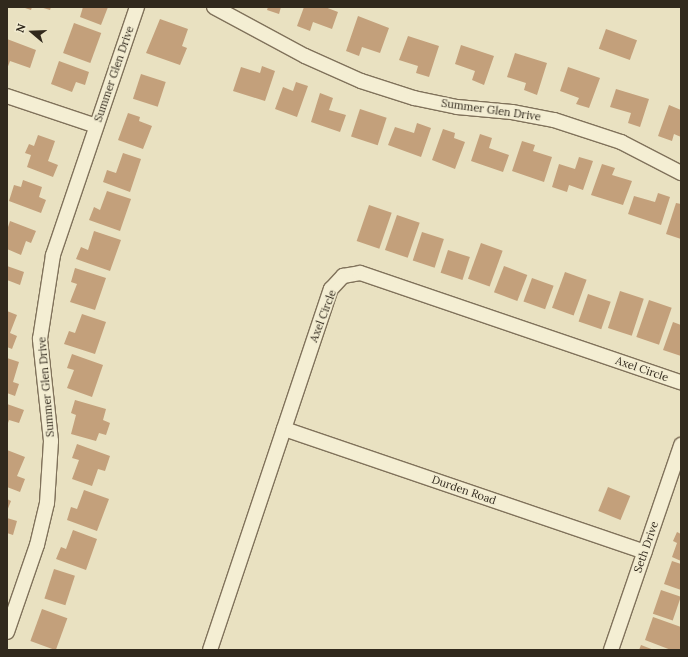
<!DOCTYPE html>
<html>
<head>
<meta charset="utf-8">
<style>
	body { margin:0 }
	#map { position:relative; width:688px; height:657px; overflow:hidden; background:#e9e1c1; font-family:Lora,serif }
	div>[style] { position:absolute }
	.building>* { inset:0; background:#c3a07b; transform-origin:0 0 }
	.roads { filter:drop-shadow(1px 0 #80725b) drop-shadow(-1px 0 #80725b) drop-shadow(0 1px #80725b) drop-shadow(0 -1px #80725b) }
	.minor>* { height:14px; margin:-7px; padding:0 7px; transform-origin:7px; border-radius:7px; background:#f4eed3 }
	span { translate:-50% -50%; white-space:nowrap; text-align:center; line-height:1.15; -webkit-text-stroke:3px #f1ebd0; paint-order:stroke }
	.street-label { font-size:11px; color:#31291d }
	.frame { position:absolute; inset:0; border:8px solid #31291d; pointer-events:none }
	.north { position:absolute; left:12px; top:12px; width:40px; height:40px; -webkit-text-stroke:3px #f1ebd0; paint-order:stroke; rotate:289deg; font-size:11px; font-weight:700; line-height:16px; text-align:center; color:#31291d }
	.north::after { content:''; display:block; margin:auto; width:14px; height:18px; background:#31291d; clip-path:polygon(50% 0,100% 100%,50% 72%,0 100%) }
</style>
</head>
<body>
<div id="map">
	<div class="building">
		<i style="clip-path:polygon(22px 7px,32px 7px,31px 10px)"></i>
		<i style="clip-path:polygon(40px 7px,51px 7px,50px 10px)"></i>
		<i style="clip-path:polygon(83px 7px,108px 7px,101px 25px,80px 17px)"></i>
		<i style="clip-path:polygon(268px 7px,281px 7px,279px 14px,267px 10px)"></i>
		<i style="clip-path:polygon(304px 7px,325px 7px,338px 12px,332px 29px,313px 22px,310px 31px,297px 26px)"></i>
		<i style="clip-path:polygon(358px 16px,389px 28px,380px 53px,362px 47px,359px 56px,346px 51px)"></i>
		<i style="clip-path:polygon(160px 19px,188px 29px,182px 46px,187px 48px,180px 65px,146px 53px)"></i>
		<i style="left:74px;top:23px;width:29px;height:32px;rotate:20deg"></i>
		<i style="left:606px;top:29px;width:33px;height:21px;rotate:20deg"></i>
		<i style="clip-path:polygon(408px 36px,439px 46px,429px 77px,416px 73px,418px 66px,399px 60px)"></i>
		<i style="clip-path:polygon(7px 39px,36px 50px,30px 68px,10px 61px,7px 69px)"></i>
		<i style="clip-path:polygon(461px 45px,494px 56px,484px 85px,472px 80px,475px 71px,455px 64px)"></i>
		<i style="clip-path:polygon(515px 53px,547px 63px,537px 95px,524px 90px,526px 83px,507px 77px)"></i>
		<i style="clip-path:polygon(59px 61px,89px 72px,85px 85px,76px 82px,72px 92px,51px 84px)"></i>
		<i style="clip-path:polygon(262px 66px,275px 71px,265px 101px,233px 91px,241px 67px,260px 73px)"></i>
		<i style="clip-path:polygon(568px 67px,600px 78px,589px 108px,576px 104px,579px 98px,560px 91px)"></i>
		<i style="left:141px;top:74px;width:26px;height:26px;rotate:18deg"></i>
		<i style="clip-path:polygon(296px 82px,308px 86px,297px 117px,275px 109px,283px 87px,293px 91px)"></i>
		<i style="clip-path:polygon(616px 89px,649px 99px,640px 127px,628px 123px,631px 113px,610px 107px)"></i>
		<i style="clip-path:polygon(320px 93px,333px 98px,329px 110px,346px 115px,340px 132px,311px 122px)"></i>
		<i style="clip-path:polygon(669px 105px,681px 110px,681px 137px,674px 134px,672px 141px,658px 136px)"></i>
		<i style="left:360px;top:109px;width:28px;height:29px;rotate:18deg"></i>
		<i style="clip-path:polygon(128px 113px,140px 117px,139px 121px,152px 126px,143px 149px,118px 140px)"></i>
		<i style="clip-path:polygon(417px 123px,431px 128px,421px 157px,388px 145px,395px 127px,414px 133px)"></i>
		<i style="clip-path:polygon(443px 129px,455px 133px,454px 138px,465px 142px,455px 169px,432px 160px)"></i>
		<i style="clip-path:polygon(480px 134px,492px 138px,489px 148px,509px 155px,503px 172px,471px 161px)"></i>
		<i style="clip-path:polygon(38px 135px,55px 141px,48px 161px,58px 165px,53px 177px,27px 167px,31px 155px,25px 153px,29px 144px,34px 146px)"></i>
		<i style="clip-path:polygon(522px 141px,535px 145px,533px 151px,552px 157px,544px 182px,512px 171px)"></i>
		<i style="clip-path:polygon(123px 153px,141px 159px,130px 192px,103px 182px,107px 170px,116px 173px)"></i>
		<i style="clip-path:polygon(579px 157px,593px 161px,583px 190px,569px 185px,567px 192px,552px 187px,559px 164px,575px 169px)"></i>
		<i style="clip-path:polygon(602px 164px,615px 168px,612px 175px,632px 181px,623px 205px,591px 195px)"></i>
		<i style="clip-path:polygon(23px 180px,42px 187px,39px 197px,46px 200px,41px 213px,9px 201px,14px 185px,21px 187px)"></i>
		<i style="clip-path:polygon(107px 191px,131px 199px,120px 231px,89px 220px,94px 207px,100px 210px)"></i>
		<i style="clip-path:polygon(658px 193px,670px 197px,661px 225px,628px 214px,634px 196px,655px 202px)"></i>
		<i style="clip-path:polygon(676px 203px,681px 204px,681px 239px,666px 234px)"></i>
		<i style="left:369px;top:205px;width:24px;height:38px;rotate:19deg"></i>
		<i style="left:397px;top:215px;width:24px;height:37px;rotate:19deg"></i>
		<i style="clip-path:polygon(10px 221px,36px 231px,31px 243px,26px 241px,21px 255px,7px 249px,7px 230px)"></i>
		<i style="clip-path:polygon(94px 231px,121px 240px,110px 271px,76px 259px,81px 247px,88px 250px)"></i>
		<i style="left:422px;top:232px;width:23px;height:30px;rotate:18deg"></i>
		<i style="left:481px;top:243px;width:23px;height:38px;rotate:20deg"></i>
		<i style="left:448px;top:250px;width:23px;height:24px;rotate:18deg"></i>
		<i style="clip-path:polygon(7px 266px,24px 272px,20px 285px,7px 280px)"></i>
		<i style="left:504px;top:266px;width:25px;height:28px;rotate:21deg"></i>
		<i style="clip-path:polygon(75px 268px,106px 278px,95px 310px,70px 302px,77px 284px,71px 282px)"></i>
		<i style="left:565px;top:272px;width:23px;height:38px;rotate:20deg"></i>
		<i style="left:532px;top:278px;width:23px;height:25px;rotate:20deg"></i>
		<i style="left:620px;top:291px;width:25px;height:39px;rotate:18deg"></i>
		<i style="left:588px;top:294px;width:24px;height:29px;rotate:19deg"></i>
		<i style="left:649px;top:300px;width:24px;height:39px;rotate:19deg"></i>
		<i style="clip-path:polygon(7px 311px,17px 315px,10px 333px,17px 336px,12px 349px,7px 347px)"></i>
		<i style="clip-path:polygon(82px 314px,106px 322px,95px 354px,64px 344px,69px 331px,75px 333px)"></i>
		<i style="clip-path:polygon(673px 322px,681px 325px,681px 356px,663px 350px)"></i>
		<i style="clip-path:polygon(72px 354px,103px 365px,92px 397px,67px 388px,74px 370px,67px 368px)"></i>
		<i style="clip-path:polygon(7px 358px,19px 362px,13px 382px,19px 384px,15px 396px,7px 393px)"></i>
		<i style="clip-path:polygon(75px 400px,106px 409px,103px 420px,110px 423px,106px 435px,99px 433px,96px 441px,71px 434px,76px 415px,71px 413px)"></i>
		<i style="clip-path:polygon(7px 404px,24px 410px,19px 423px,9px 420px,7px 426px)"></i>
		<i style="clip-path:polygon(77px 444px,110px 456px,105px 471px,98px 469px,92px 486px,72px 479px,79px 460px,72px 458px)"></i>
		<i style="clip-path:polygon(7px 450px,25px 457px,17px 476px,25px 479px,20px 492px,7px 487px)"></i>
		<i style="left:608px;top:487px;width:24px;height:26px;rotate:22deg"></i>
		<i style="clip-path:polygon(84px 490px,109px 499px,97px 531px,67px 520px,71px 507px,77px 509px)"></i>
		<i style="clip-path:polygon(7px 499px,11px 501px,7px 511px)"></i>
		<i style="clip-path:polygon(7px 518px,17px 521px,13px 535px,7px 533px)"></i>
		<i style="clip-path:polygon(73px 530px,97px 539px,86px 570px,56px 559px,61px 547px,66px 549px)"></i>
		<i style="clip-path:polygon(677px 532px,681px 534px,681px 561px,672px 557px,677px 543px,673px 541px)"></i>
		<i style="clip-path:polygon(672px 561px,681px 564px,681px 590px,664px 584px)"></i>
		<i style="left:54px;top:569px;width:22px;height:31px;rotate:18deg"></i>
		<i style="left:661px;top:590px;width:21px;height:25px;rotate:19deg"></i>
		<i style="left:42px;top:609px;width:27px;height:34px;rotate:20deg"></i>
		<i style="clip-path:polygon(653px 617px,681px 627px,681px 650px,671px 650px,645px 640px)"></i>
		<i style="clip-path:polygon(641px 645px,654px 650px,639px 650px)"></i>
	</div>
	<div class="roads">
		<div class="minor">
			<i style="left:214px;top:7px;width:103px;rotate:28.3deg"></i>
			<i style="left:305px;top:56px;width:61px;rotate:24.1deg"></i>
			<i style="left:361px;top:81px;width:56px;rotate:17.8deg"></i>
			<i style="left:414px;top:98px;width:44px;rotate:11.8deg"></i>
			<i style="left:457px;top:107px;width:55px;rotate:5.2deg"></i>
			<i style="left:512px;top:112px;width:43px;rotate:10.8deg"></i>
			<i style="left:554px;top:120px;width:71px;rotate:18.2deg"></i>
			<i style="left:621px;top:142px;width:68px;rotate:27.3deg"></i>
			<i style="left:7px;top:96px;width:94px;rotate:18.6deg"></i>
			<i style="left:284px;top:429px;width:381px;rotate:18.8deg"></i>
			<i style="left:7px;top:632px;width:92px;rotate:-71deg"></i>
			<i style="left:37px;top:545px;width:43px;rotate:-76.6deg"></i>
			<i style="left:47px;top:503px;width:62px;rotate:-86.3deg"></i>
			<i style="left:51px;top:441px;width:103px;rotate:-96.2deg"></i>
			<i style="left:40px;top:339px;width:85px;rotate:-81.2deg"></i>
			<i style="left:53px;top:255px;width:262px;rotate:-71.3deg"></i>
			<i style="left:210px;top:650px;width:381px;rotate:-71.5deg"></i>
			<i style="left:331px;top:289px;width:18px;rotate:-47deg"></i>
			<i style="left:343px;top:276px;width:17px;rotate:-10deg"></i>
			<i style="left:360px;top:273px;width:339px;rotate:18.8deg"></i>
			<i style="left:611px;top:650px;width:217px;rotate:-71.1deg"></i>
		</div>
	</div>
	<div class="street-label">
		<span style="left:114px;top:74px;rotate:-71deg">Summer Glen Drive</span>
		<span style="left:491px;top:110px;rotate:8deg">Summer Glen Drive</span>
		<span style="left:323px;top:316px;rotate:-69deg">Axel Circle</span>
		<span style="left:642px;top:369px;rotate:19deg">Axel Circle</span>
		<span style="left:46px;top:387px;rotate:-95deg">Summer Glen Drive</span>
		<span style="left:464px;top:490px;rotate:19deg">Durden Road</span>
		<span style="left:646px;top:547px;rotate:-71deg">Seth Drive</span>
	</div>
	<div class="frame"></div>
	<div class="north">N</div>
</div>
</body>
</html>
